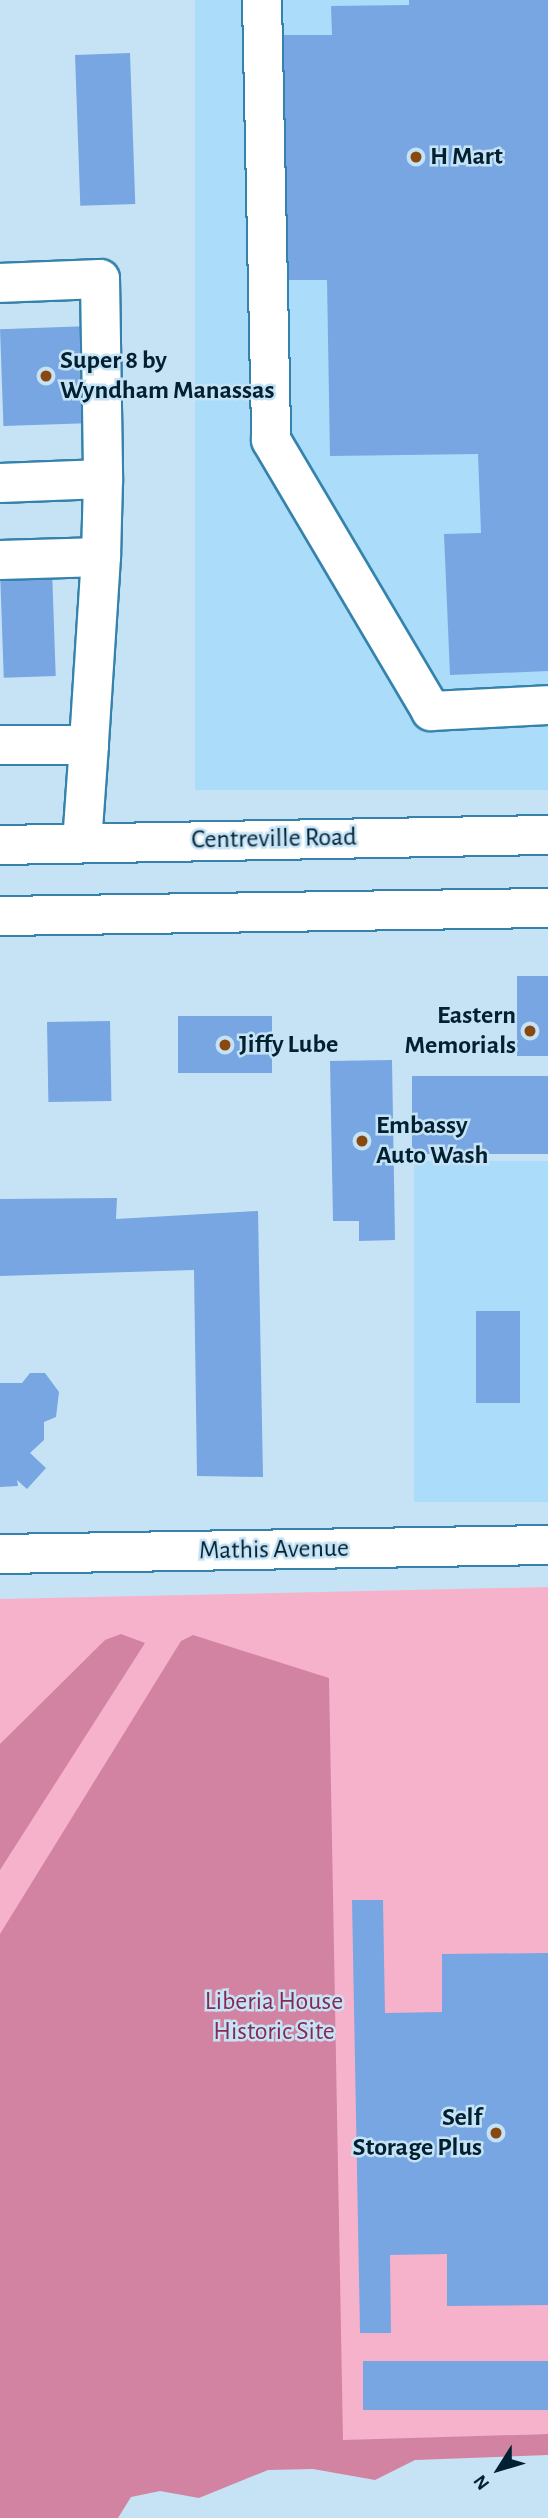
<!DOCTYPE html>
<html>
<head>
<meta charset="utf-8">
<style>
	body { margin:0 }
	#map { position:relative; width:548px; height:2518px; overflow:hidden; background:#c6e3f5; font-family:"Alegreya Sans",sans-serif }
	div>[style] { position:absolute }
	.built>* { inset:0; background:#abdcf9; transform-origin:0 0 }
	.green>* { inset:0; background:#f7b2cb }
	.forest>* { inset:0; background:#d183a1 }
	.building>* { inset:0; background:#78a6e3; transform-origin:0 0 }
	.roads { filter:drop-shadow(2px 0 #3583ac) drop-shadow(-2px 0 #3583ac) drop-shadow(0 2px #3583ac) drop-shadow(0 -2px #3583ac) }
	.minor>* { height:38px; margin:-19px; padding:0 19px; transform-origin:19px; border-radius:19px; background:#fff }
	.highway>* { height:38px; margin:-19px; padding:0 19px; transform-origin:19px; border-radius:19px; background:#fff }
	.dots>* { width:19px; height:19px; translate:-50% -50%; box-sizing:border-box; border:4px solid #c6e3f5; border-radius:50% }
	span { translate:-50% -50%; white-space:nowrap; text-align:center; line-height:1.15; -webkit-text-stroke:5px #c6e3f5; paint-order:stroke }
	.poi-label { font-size:26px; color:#012132; font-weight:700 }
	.left { translate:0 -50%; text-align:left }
	.right { translate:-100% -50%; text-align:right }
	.street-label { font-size:26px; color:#012132 }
	.park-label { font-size:26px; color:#852a55 }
	.north { position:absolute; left:464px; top:2434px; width:70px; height:70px; -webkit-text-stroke:5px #c6e3f5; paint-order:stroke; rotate:233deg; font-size:19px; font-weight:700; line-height:28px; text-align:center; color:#012132 }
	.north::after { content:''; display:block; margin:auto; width:24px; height:32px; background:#012132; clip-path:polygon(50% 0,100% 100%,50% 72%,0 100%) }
</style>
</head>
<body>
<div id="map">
	<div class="built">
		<i style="left:195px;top:0;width:353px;height:790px"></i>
		<i style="left:548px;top:1161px;width:341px;height:134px;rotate:90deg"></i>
	</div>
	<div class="green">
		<i style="clip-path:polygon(548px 1587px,548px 2434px,91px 2448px,0 2518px,0 1599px)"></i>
	</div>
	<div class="forest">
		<i style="clip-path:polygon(121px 1634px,145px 1643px,0 1870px,0 1744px,105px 1640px)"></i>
		<i style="clip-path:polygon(193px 1635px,329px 1678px,343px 2440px,548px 2434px,548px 2455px,415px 2460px,375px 2480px,313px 2469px,268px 2470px,199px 2498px,160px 2491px,131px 2497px,118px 2518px,0 2518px,0 1934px,181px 1641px)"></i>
	</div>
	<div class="building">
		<i style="clip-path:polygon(409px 0,548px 0,548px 671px,450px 675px,444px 534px,481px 533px,478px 454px,330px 456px,327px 280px,286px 280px,282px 35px,332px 35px,331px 6px,409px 5px)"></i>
		<i style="left:130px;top:53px;width:151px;height:55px;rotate:88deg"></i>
		<i style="left:90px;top:326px;width:97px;height:90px;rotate:88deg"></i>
		<i style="left:52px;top:569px;width:107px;height:52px;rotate:88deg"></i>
		<i style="left:548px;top:976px;width:80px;height:31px;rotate:90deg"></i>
		<i style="left:272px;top:1016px;width:57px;height:94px;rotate:90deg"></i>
		<i style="left:110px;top:1021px;width:80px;height:63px;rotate:89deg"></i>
		<i style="clip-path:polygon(392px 1060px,395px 1240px,359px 1241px,359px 1221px,333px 1221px,330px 1061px)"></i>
		<i style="left:548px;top:1076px;width:78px;height:136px;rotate:90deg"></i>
		<i style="clip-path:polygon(117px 1198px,116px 1219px,258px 1211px,263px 1477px,197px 1476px,194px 1270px,0 1276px,0 1199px)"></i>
		<i style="left:476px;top:1311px;width:44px;height:92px"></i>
		<i style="clip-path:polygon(30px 1373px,45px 1373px,59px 1392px,56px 1417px,44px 1422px,44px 1440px,30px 1453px,46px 1468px,27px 1489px,17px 1480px,18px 1486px,0 1487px,0 1383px,22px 1383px)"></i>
		<i style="clip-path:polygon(352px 1900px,383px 1900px,385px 2013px,442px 2012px,442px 1954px,548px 1953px,548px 2305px,447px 2306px,447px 2254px,390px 2255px,391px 2333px,360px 2333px)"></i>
		<i style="left:548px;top:2361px;width:49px;height:185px;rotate:90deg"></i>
	</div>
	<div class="roads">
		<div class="minor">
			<i style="left:262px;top:0;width:440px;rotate:88.8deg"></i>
			<i style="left:271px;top:440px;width:315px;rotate:59.4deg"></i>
			<i style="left:431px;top:711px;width:117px;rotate:-2.9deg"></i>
			<i style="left:0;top:283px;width:100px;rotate:-2.3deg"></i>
			<i style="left:100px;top:279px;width:200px;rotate:89.1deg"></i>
			<i style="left:103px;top:479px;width:103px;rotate:177.8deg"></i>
			<i style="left:101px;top:557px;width:78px;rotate:-88.5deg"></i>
			<i style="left:0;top:560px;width:101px;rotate:-1.7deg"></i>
			<i style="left:101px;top:557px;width:188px;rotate:93.7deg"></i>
			<i style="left:0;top:745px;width:89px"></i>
			<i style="left:89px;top:745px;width:97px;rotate:94.1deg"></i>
			<i style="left:0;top:1554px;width:548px;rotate:-0.94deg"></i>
		</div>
		<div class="highway">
			<i style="left:0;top:845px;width:548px;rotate:-1.05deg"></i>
			<i style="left:0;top:916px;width:548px;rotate:-0.84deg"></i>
		</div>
	</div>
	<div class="dots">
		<i style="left:416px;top:157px;background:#884810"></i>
		<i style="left:46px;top:376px;background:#884810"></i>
		<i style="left:530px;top:1031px;background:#884810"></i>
		<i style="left:225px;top:1045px;background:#884810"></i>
		<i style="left:362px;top:1141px;background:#884810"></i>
		<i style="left:496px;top:2133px;background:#884810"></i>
	</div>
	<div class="poi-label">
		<span class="left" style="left:430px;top:157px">H Mart</span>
		<span class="left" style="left:60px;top:376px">Super 8 by<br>Wyndham Manassas</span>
		<span class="right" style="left:516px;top:1031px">Eastern<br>Memorials</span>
		<span class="left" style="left:239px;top:1045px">Jiffy Lube</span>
		<span class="left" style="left:376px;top:1141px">Embassy<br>Auto Wash</span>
		<span class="right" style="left:482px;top:2133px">Self<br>Storage Plus</span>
	</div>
	<div class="street-label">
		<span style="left:274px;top:839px;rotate:-1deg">Centreville Road</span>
		<span style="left:274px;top:1550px;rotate:-1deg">Mathis Avenue</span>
	</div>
	<div class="park-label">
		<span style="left:274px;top:2017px">Liberia House<br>Historic Site</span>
	</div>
	<div class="north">N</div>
</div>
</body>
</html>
